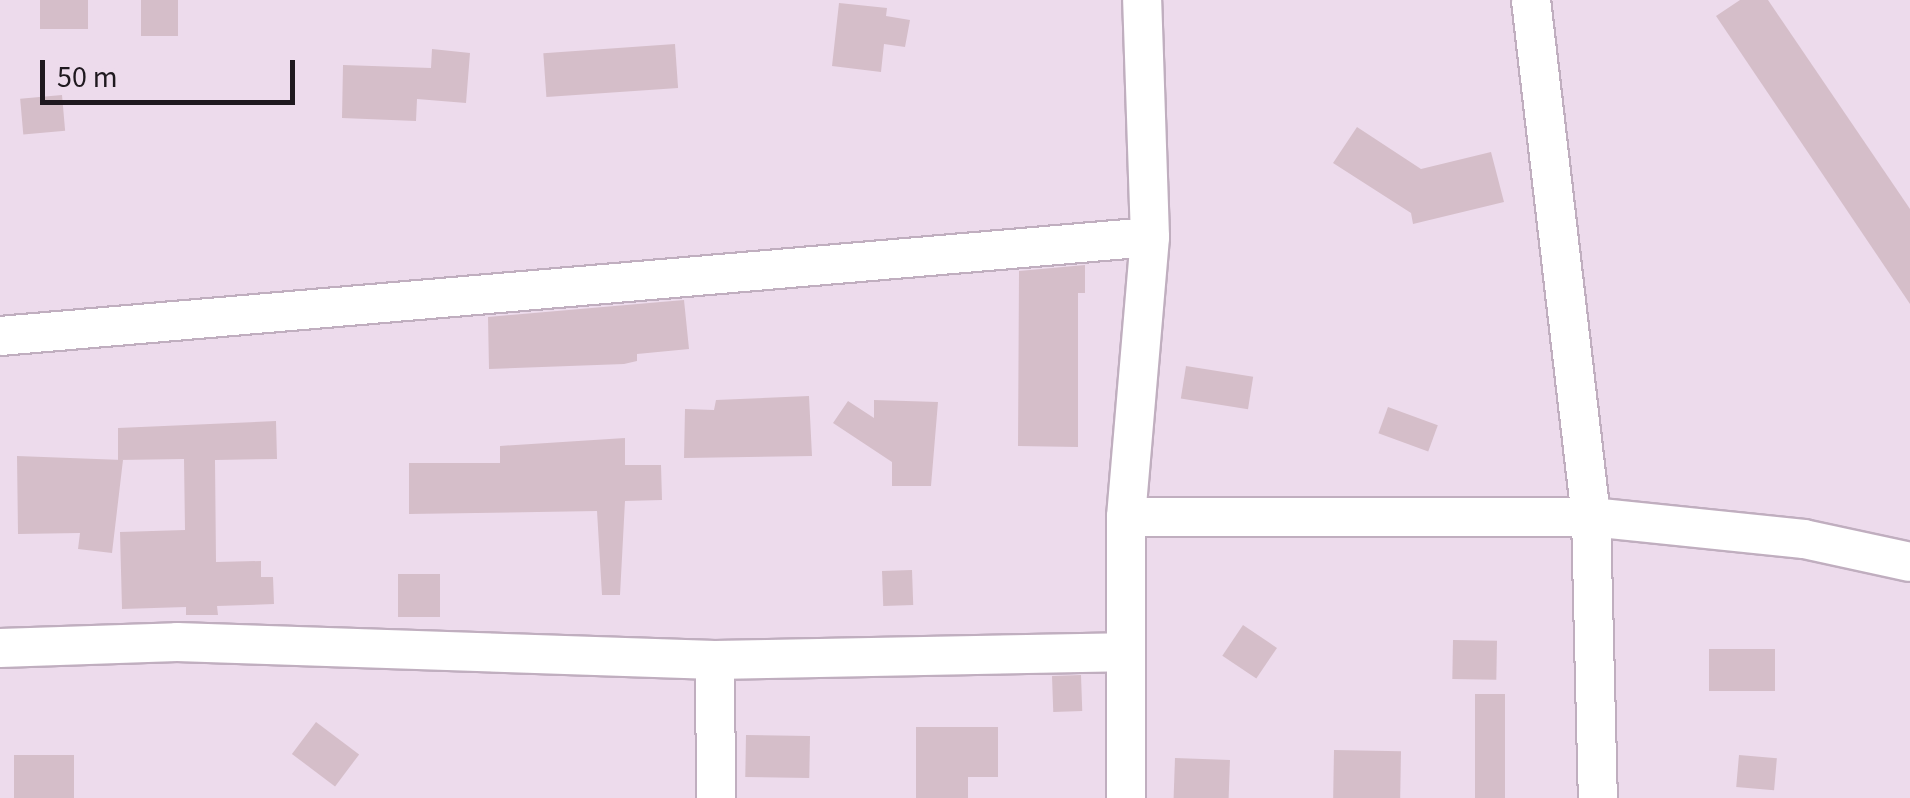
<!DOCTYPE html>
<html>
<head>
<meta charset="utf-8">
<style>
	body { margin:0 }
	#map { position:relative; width:1910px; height:798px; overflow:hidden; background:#eddbec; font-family:"Source Sans 3",sans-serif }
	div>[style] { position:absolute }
	.building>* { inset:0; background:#d5bec9; transform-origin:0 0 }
	.roads { filter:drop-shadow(2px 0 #c0aebf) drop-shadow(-2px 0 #c0aebf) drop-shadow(0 2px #c0aebf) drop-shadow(0 -2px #c0aebf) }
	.minor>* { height:38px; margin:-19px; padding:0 19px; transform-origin:19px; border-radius:19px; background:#fff }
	span { translate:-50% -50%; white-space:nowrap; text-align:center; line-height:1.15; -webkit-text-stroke:10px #eddbec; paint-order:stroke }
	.scale { position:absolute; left:40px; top:60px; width:255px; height:45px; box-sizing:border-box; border:5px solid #1f191f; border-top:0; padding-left:12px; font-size:30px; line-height:35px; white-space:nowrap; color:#1f191f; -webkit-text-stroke:8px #eddbec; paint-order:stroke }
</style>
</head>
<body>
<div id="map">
	<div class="building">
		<i style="left:40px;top:0;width:48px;height:29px"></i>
		<i style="left:141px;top:0;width:37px;height:36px"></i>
		<i style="clip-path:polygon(1740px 0,1768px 0,1910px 209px,1910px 304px,1716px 16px)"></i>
		<i style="clip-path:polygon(839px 3px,887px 8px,886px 16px,910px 20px,905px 47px,884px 44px,881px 72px,832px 66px)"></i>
		<i style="left:675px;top:44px;width:44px;height:132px;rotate:86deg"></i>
		<i style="clip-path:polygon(432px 49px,470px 53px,466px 103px,417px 99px,416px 121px,342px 118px,343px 65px,431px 68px)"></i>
		<i style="left:62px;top:95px;width:36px;height:42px;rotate:85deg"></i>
		<i style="clip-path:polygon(1357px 127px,1421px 169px,1491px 152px,1504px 202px,1413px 224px,1411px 213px,1333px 163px)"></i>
		<i style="clip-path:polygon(1085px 265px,1085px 293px,1078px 293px,1078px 447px,1018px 446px,1019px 271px)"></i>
		<i style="clip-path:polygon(684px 300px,689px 349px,637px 354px,637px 361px,624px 364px,489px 369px,488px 317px)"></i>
		<i style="left:1186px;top:366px;width:68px;height:33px;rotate:9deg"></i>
		<i style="clip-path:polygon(809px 396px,812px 456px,684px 458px,685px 409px,714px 410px,716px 400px)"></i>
		<i style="clip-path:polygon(874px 400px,938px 402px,931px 486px,892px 486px,892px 462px,833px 423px,848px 401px,874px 418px)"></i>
		<i style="left:1388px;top:407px;width:53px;height:28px;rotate:20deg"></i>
		<i style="clip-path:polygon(276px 421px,277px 459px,215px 460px,216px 562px,261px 561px,261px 577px,273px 577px,274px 604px,217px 606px,218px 615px,186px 615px,186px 607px,122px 609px,120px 532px,185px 530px,184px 459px,118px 460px,118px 428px)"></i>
		<i style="clip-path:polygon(625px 438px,625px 465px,661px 465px,662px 500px,625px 501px,620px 595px,602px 595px,597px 511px,409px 514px,409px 463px,500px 463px,500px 446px)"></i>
		<i style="clip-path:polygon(17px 456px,123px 460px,112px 553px,78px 549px,80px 533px,18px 534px)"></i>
		<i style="left:912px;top:570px;width:35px;height:30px;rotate:88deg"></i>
		<i style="left:398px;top:574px;width:42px;height:43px"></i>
		<i style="left:1243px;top:625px;width:41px;height:37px;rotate:34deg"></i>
		<i style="left:1453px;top:640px;width:44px;height:39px;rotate:1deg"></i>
		<i style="left:1709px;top:649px;width:66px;height:42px"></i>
		<i style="left:1081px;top:675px;width:36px;height:29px;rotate:88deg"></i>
		<i style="left:1475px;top:694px;width:30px;height:104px"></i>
		<i style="left:316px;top:722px;width:54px;height:40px;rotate:37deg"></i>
		<i style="clip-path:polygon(916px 727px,998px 727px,998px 777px,968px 777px,968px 798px,916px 798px)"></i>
		<i style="left:746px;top:735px;width:64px;height:42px;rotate:1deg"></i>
		<i style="left:1334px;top:750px;width:67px;height:48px;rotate:1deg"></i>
		<i style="left:14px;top:755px;width:60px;height:43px"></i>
		<i style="left:1739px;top:755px;width:38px;height:32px;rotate:5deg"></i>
		<i style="left:1175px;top:758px;width:55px;height:40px;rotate:2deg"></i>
	</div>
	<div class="roads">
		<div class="minor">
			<i style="left:1531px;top:0;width:520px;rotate:83.38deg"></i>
			<i style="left:1591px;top:517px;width:281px;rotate:88.6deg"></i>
			<i style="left:0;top:336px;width:1154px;rotate:-4.92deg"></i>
			<i style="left:1126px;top:517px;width:465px"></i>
			<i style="left:1591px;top:517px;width:214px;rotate:5.9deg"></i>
			<i style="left:1804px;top:539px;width:108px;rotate:12.2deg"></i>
			<i style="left:0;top:648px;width:177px;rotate:-1.9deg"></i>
			<i style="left:177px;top:642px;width:538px;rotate:1.92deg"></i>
			<i style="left:715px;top:660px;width:407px;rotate:-1.1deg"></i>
			<i style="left:715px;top:660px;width:138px;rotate:89.6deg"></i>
			<i style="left:1126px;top:798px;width:281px;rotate:-90deg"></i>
			<i style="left:1126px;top:517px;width:281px;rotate:-85.1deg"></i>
			<i style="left:1150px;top:237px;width:237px;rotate:-91.9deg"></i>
		</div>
	</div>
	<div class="scale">50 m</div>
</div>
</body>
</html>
